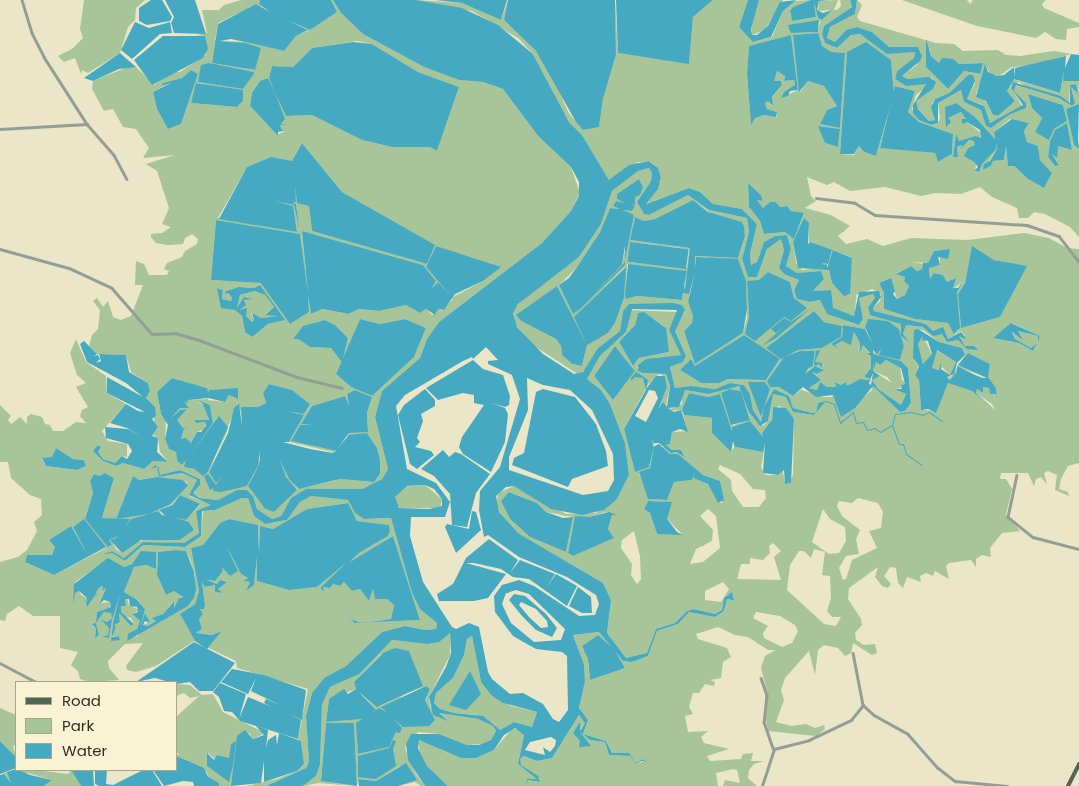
<!DOCTYPE html>
<html>
<head>
<meta charset="utf-8">
<style>
	body { margin:0 }
	#map { position:relative; width:1079px; height:786px; overflow:hidden; background:#ebe6c7; font-family:Poppins,sans-serif }
	div>[style] { position:absolute }
	.green>* { inset:0; background:#a7c598 }
	.water>* { inset:0; background:#45aac1; transform-origin:0 0 }
	.stream>* { height:1px; margin:-0.5px; padding:0 0.5px; transform-origin:0.5px; border-radius:0.5px; background:#45aac1 }
	.minor>* { height:2.5px; margin:-1.25px; padding:0 1.25px; transform-origin:1.25px; border-radius:1.25px; background:#939f96 }
	.major>* { height:4px; margin:-2px; padding:0 2px; transform-origin:2px; border-radius:2px; background:#516555 }
	span { translate:-50% -50%; white-space:nowrap; text-align:center; line-height:1.15; -webkit-text-stroke:5px #f9f3d4; paint-order:stroke }
	.legend { position:absolute; left:15px; top:681px; width:162px; height:90px; box-sizing:border-box; background:#f9f3d4; border:1px solid #a9a58d; margin:0; padding:6px 9px; list-style:none; font-size:15px; color:#312f23 }
	.legend li { display:flex; align-items:center; gap:10px; height:25px }
	.legend b { width:25px; border:1px solid #a9a58d }
</style>
</head>
<body>
<div id="map">
	<div class="green">
		<i style="clip-path:polygon(84px 0,145px 0,136px 8px,135px 20px,128px 27px,120px 53px,88px 73px,82px 70px,81px 74px,75px 58px,64px 62px,58px 56px,72px 49px,83px 38px,80px 29px)"></i>
		<i style="clip-path:polygon(evenodd,241px 0,260px 0,259px 4px,276px 15px,310px 30px,337px 12px,331px 0,333px 0,341px 13px,363px 34px,424px 67px,459px 80px,483px 82px,503px 89px,538px 136px,571px 167px,580px 193px,571px 211px,542px 243px,439px 322px,427px 339px,420px 358px,382px 391px,375px 417px,388px 469px,382px 479px,362px 489px,306px 489px,291px 498px,281px 516px,272px 519px,257px 509px,253px 496px,247px 490px,237px 490px,218px 500px,199px 498px,193px 493px,200px 485px,200px 479px,180px 470px,160px 475px,159px 468px,156px 465px,154px 467px,157px 467px,159px 477px,182px 473px,197px 480px,189px 496px,212px 505px,196px 511px,199px 533px,184px 543px,143px 542px,124px 558px,112px 551px,106px 553px,112px 553px,125px 561px,143px 545px,185px 547px,201px 536px,203px 511px,215px 510px,242px 498px,248px 498px,254px 516px,265px 524px,287px 520px,300px 502px,311px 496px,348px 500px,355px 513px,364px 519px,391px 518px,412px 593px,420px 609px,437px 623px,436px 629px,425px 630px,405px 626px,382px 632px,346px 666px,324px 678px,312px 693px,306px 716px,309px 762px,306px 768px,266px 786px,246px 786px,277px 779px,297px 771px,304px 764px,301px 741px,298px 739px,308px 689px,237px 668px,236px 661px,194px 641px,156px 666px,136px 672px,127px 670px,126px 666px,143px 643px,125px 644px,108px 661px,109px 668px,119px 680px,89px 682px,80px 679px,78px 671px,71px 665px,78px 652px,60px 648px,60px 616px,33px 616px,19px 606px,7px 614px,5px 621px,0 620px,0 562px,18px 557px,27px 550px,37px 531px,34px 522px,42px 515px,41px 499px,30px 495px,11px 478px,8px 462px,0 462px,0 405px,11px 416px,8px 420px,11px 424px,20px 417px,27px 424px,27px 417px,31px 414px,42px 417px,45px 424px,50px 425px,53px 431px,63px 431px,76px 422px,86px 423px,80px 416px,82px 410px,88px 407px,76px 387px,86px 383px,77px 375px,70px 353px,76px 339px,86px 362px,106px 376px,107px 393px,126px 404px,102px 431px,108px 441px,127px 444px,127px 457px,122px 456px,115px 463px,103px 459px,98px 452px,101px 447px,99px 445px,93px 451px,103px 461px,116px 466px,123px 463px,144px 469px,153px 461px,168px 462px,160px 452px,158px 438px,153px 435px,158px 427px,154px 422px,155px 407px,146px 398px,150px 391px,148px 383px,131px 372px,126px 355px,97px 354px,89px 346px,92px 335px,98px 329px,100px 310px,93px 301px,97px 298px,103px 307px,108px 301px,113px 317px,121px 320px,131px 316px,143px 285px,135px 285px,136px 261px,144px 264px,149px 275px,167px 275px,169px 271px,164px 269px,167px 263px,182px 257px,185px 251px,197px 244px,198px 239px,192px 234px,185px 238px,183px 244px,168px 245px,156px 243px,151px 237px,151px 234px,162px 233px,171px 227px,162px 224px,169px 208px,157px 171px,146px 164px,175px 155px,143px 158px,149px 148px,136px 129px,123px 127px,113px 109px,104px 111px,92px 89px,93px 81px,130px 66px,136px 67px,154px 85px,173px 71px,180px 72px,206px 55px,205px 36px,196px 35px,207px 33px,202px 10px,219px 10px,224px 5px,241px 0,256px 4px,307px 29px,308px 31px,296px 36px,284px 51px,245px 42px,215px 40px,218px 23px,256px 4px,241px 0,230px 41px,261px 48px,254px 70px,212px 63px,215px 42px,230px 41px,241px 0,357px 41px,372px 44px,418px 72px,459px 87px,437px 151px,430px 147px,392px 147px,362px 140px,312px 115px,286px 116px,269px 78px,272px 66px,293px 67px,312px 48px,357px 41px,241px 0,209px 63px,254px 72px,254px 74px,243px 89px,198px 82px,202px 65px,209px 63px,241px 0,191px 70px,198px 74px,181px 124px,168px 129px,157px 109px,153px 92px,171px 82px,161px 86px,163px 83px,182px 78px,191px 70px,241px 0,268px 78px,284px 118px,281px 124px,288px 125px,280px 125px,282px 130px,287px 130px,277px 135px,250px 106px,252px 91px,260px 81px,268px 78px,241px 0,197px 83px,243px 90px,243px 101px,237px 107px,191px 103px,197px 83px,241px 0,302px 143px,342px 192px,434px 245px,427px 264px,312px 231px,309px 205px,297px 202px,292px 161px,302px 143px,241px 0,271px 157px,291px 161px,296px 202px,293px 203px,296px 204px,300px 233px,294px 205px,276px 201px,292px 206px,297px 232px,218px 218px,247px 167px,271px 157px,241px 0,216px 220px,300px 234px,308px 294px,302px 231px,423px 265px,436px 281px,432px 288px,438px 282px,439px 284px,427px 298px,437px 309px,437px 312px,432px 315px,426px 309px,420px 313px,406px 305px,379px 311px,359px 309px,350px 314px,321px 309px,311px 314px,308px 296px,309px 312px,290px 324px,262px 283px,211px 280px,216px 220px,241px 0,436px 246px,443px 249px,500px 267px,483px 281px,453px 297px,426px 267px,436px 246px,241px 0,260px 285px,284px 320px,268px 324px,252px 337px,245px 332px,242px 316px,235px 310px,221px 307px,218px 288px,223px 290px,222px 299px,231px 301px,232px 298px,226px 291px,239px 287px,254px 288px,260px 285px,241px 0,440px 285px,453px 299px,442px 311px,428px 298px,440px 285px,241px 0,360px 319px,380px 324px,405px 319px,426px 328px,414px 357px,372px 396px,351px 387px,336px 374px,360px 319px,241px 0,325px 320px,335px 325px,348px 338px,342px 360px,331px 348px,310px 347px,298px 339px,293px 339px,304px 326px,325px 320px,241px 0,172px 378px,207px 388px,207px 399px,189px 400px,172px 408px,165px 419px,161px 414px,157px 392px,172px 378px,241px 0,269px 384px,292px 390px,310px 404px,304px 414px,275px 408px,268px 402px,274px 408px,304px 415px,289px 442px,261px 438px,243px 430px,241px 407px,258px 407px,266px 403px,263px 393px,269px 384px,241px 0,238px 388px,238px 399px,229px 395px,225px 402px,208px 400px,209px 390px,229px 389px,229px 394px,230px 390px,238px 388px,241px 0,355px 390px,372px 397px,367px 413px,368px 431px,349px 433px,337px 451px,291px 441px,300px 425px,314px 425px,301px 424px,312px 406px,345px 396px,349px 405px,347px 394px,355px 390px,241px 0,190px 401px,186px 404px,188px 407px,180px 408px,171px 418px,180px 410px,187px 409px,176px 419px,183px 428px,189px 429px,184px 429px,181px 439px,186px 439px,191px 443px,197px 432px,205px 429px,205px 422px,196px 423px,194px 420px,209px 421px,204px 405px,197px 401px,210px 405px,213px 423px,182px 465px,177px 461px,176px 452px,169px 449px,165px 439px,166px 420px,172px 409px,190px 401px,241px 0,238px 402px,243px 421px,241px 466px,239px 472px,227px 472px,216px 482px,209px 472px,238px 402px,241px 0,219px 417px,228px 427px,227px 432px,208px 472px,203px 475px,194px 469px,184px 467px,219px 417px,241px 0,243px 430px,261px 439px,254px 474px,247px 486px,213px 491px,224px 474px,240px 473px,245px 453px,243px 430px,241px 0,367px 433px,377px 448px,380px 460px,380px 474px,374px 482px,340px 479px,326px 483px,334px 452px,337px 453px,346px 437px,367px 433px,241px 0,270px 438px,286px 477px,297px 490px,274px 512px,265px 509px,248px 486px,258px 467px,262px 439px,270px 438px,241px 0,272px 438px,333px 452px,325px 483px,298px 489px,287px 475px,272px 438px,241px 0,56px 448px,73px 459px,84px 460px,86px 466px,77px 470px,46px 466px,42px 459px,52px 457px,56px 448px,241px 0,105px 473px,114px 478px,102px 518px,129px 520px,117px 536px,109px 540px,112px 545px,109px 547px,85px 519px,93px 493px,90px 481px,94px 474px,99px 476px,105px 473px,241px 0,133px 476px,139px 480px,157px 477px,183px 480px,188px 483px,172px 504px,149px 514px,116px 519px,133px 476px,241px 0,180px 495px,200px 505px,186px 520px,161px 513px,159px 510px,173px 505px,180px 495px,241px 0,347px 503px,357px 521px,389px 525px,390px 531px,388px 536px,359px 553px,350px 563px,393px 536px,420px 620px,354px 623px,335px 603px,352px 620px,363px 623px,391px 619px,394px 605px,387px 599px,375px 599px,373px 589px,369px 601px,360px 589px,352px 591px,344px 582px,340px 586px,333px 584px,330px 588px,323px 587px,323px 591px,320px 588px,346px 563px,317px 587px,289px 590px,257px 581px,257px 556px,254px 585px,246px 591px,250px 582px,243px 581px,248px 578px,241px 574px,227px 546px,238px 571px,230px 575px,222px 567px,223px 571px,215px 581px,207px 580px,218px 584px,220px 580px,227px 582px,218px 589px,222px 593px,215px 592px,215px 585px,206px 587px,202px 582px,205px 605px,200px 609px,203px 614px,199px 619px,202px 629px,196px 633px,212px 635px,222px 631px,207px 649px,195px 641px,180px 614px,195px 604px,199px 591px,191px 548px,203px 545px,220px 523px,229px 519px,258px 525px,259px 553px,260px 526px,273px 529px,307px 509px,347px 503px,241px 0,158px 511px,165px 516px,189px 522px,194px 530px,180px 540px,144px 540px,130px 545px,122px 553px,116px 549px,111px 540px,118px 537px,131px 519px,158px 511px,241px 0,84px 520px,106px 548px,54px 575px,25px 562px,27px 555px,52px 555px,55px 547px,49px 540px,71px 526px,87px 555px,73px 527px,84px 520px,241px 0,176px 550px,186px 551px,190px 559px,195px 575px,194px 598px,188px 606px,139px 633px,145px 614px,149px 622px,143px 625px,148px 626px,156px 621px,153px 618px,163px 614px,173px 601px,174px 608px,179px 598px,183px 596px,174px 591px,166px 595px,157px 575px,158px 552px,176px 550px,241px 0,141px 552px,156px 552px,156px 569px,146px 565px,134px 567px,124px 592px,136px 599px,145px 609px,138px 636px,126px 639px,137px 629px,140px 621px,132px 614px,139px 610px,129px 605px,127px 598px,124px 600px,126px 606px,121px 606px,120px 610px,124px 617px,131px 618px,134px 624px,131px 626px,119px 613px,120px 622px,113px 625px,116px 627px,112px 636px,119px 636px,120px 640px,111px 639px,113px 623px,121px 600px,120px 595px,112px 620px,109px 638px,101px 637px,108px 635px,109px 628px,100px 619px,107px 622px,112px 618px,111px 612px,104px 612px,96px 623px,99px 635px,95px 638px,96px 628px,92px 626px,96px 622px,97px 612px,111px 607px,110px 602px,99px 603px,106px 588px,102px 591px,103px 586px,100px 587px,96px 591px,99px 600px,96px 593px,87px 607px,84px 602px,87px 603px,87px 598px,81px 595px,75px 582px,108px 559px,124px 567px,132px 564px,141px 552px)"></i>
		<i style="clip-path:polygon(evenodd,416px 0,462px 3px,501px 20px,508px 0,504px 20px,536px 51px,552px 75px,568px 112px,583px 130px,599px 126px,603px 99px,616px 55px,615px 0,618px 53px,689px 63px,693px 17px,713px 0,748px 0,739px 27px,754px 42px,772px 37px,783px 11px,794px 1px,811px 0,793px 7px,790px 14px,792px 21px,816px 17px,814px 2px,818px 18px,822px 20px,831px 10px,818px 11px,819px 1px,838px 0,834px 10px,837px 10px,841px 6px,840px 0,850px 0,852px 7px,824px 26px,822px 34px,825px 43px,837px 48px,851px 35px,860px 34px,887px 53px,915px 52px,914px 58px,897px 71px,895px 79px,906px 86px,925px 83px,926px 87px,916px 95px,912px 109px,919px 120px,931px 125px,938px 123px,940px 118px,938px 103px,961px 90px,964px 102px,981px 110px,986px 126px,991px 128px,1009px 115px,1026px 108px,1026px 103px,1014px 91px,1016px 85px,1059px 98px,1072px 106px,1075px 103px,1071px 87px,1079px 94px,1079px 104px,1066px 109px,1074px 145px,1079px 149px,1079px 237px,1070px 227px,1045px 214px,1034px 212px,1028px 218px,1019px 218px,1017px 208px,992px 197px,980px 187px,961px 194px,936px 193px,921px 196px,885px 187px,850px 191px,834px 182px,827px 185px,807px 177px,811px 196px,816px 201px,805px 208px,831px 215px,850px 226px,838px 236px,846px 244px,867px 239px,883px 246px,911px 238px,968px 240px,1024px 233px,1049px 238px,1067px 248px,1079px 249px,1079px 463px,1068px 466px,1061px 479px,1059px 489px,1068px 492px,1069px 496px,1055px 490px,1057px 475px,1048px 471px,1044px 473px,1047px 485px,1041px 477px,1036px 479px,1034px 486px,1028px 473px,1001px 473px,1000px 479px,1006px 479px,1012px 489px,1006px 514px,1020px 531px,1002px 533px,990px 548px,991px 557px,982px 555px,976px 559px,976px 567px,971px 560px,949px 563px,946px 566px,949px 579px,935px 571px,933px 576px,926px 573px,920px 576px,921px 582px,907px 577px,903px 588px,898px 583px,896px 568px,890px 567px,884px 576px,891px 584px,888px 588px,882px 586px,875px 577px,878px 567px,849px 588px,848px 599px,861px 619px,862px 625px,855px 633px,856px 640px,864px 645px,875px 644px,877px 653px,872px 655px,853px 643px,851px 653px,845px 656px,838px 648px,824px 645px,818px 650px,815px 675px,809px 651px,785px 678px,781px 690px,784px 700px,776px 722px,791px 726px,806px 724px,815px 728px,824px 725px,825px 729px,816px 736px,768px 731px,765px 713px,768px 696px,761px 668px,765px 656px,775px 650px,768px 650px,748px 637px,735px 635px,718px 627px,696px 634px,698px 639px,727px 648px,731px 657px,723px 662px,721px 678px,710px 680px,715px 682px,714px 686px,705px 684px,699px 693px,693px 693px,689px 707px,693px 714px,685px 716px,688px 732px,708px 731px,701px 737px,704px 743px,729px 749px,707px 756px,710px 761px,741px 759px,743px 754px,753px 753px,751px 761px,764px 761px,754px 764px,749px 770px,748px 778px,757px 786px,723px 786px,725px 780px,740px 783px,737px 770px,733px 769px,716px 773px,718px 786px,448px 786px,427px 766px,420px 752px,418px 742px,421px 739px,448px 753px,476px 758px,494px 750px,512px 729px,520px 729px,524px 735px,518px 764px,536px 777px,536px 781px,527px 779px,525px 783px,528px 780px,538px 782px,540px 779px,520px 764px,520px 759px,524px 756px,537px 761px,552px 758px,579px 715px,586px 721px,580px 730px,582px 734px,590px 740px,605px 742px,609px 755px,630px 756px,636px 764px,646px 761px,643px 759px,636px 763px,629px 753px,612px 753px,606px 741px,583px 734px,588px 720px,580px 710px,579px 703px,585px 681px,584px 664px,573px 635px,599px 632px,623px 661px,632px 662px,648px 656px,657px 631px,678px 624px,689px 612px,715px 617px,724px 611px,727px 599px,739px 602px,734px 600px,732px 592px,724px 598px,722px 610px,715px 614px,693px 609px,687px 611px,675px 623px,656px 629px,647px 653px,626px 658px,607px 633px,611px 600px,603px 583px,518px 533px,507px 523px,496px 507px,498px 493px,514px 486px,566px 514px,596px 513px,617px 499px,629px 475px,625px 443px,610px 404px,601px 390px,587px 379px,600px 356px,626px 332px,630px 310px,677px 312px,669px 330px,681px 355px,646px 359px,637px 367px,643px 373px,666px 374px,670px 386px,666px 405px,671px 409px,682px 404px,681px 394px,685px 390px,708px 394px,736px 385px,743px 390px,752px 416px,763px 426px,768px 421px,773px 394px,786px 397px,794px 412px,814px 415px,817px 412px,819px 404px,823px 402px,818px 403px,816px 412px,812px 413px,793px 408px,789px 396px,774px 389px,764px 407px,761px 422px,753px 410px,750px 394px,744px 385px,730px 383px,715px 389px,691px 386px,675px 388px,670px 367px,683px 362px,686px 356px,675px 331px,676px 323px,685px 312px,679px 304px,629px 304px,623px 311px,620px 331px,598px 348px,587px 368px,579px 375px,533px 345px,515px 324px,513px 310px,525px 297px,579px 257px,601px 224px,612px 191px,638px 171px,649px 168px,652px 173px,651px 181px,637px 202px,644px 214px,649px 215px,688px 195px,709px 210px,747px 218px,749px 232px,742px 259px,748px 277px,757px 277px,767px 249px,781px 239px,784px 250px,779px 268px,784px 274px,799px 280px,794px 290px,797px 299px,810px 302px,820px 300px,827px 314px,859px 325px,863px 319px,859px 298px,873px 294px,875px 298px,868px 307px,870px 314px,901px 324px,901px 336px,909px 342px,903px 334px,906px 325px,923px 327px,933px 335px,942px 334px,947px 342px,958px 340px,966px 347px,959px 336px,961px 334px,965px 339px,966px 337px,961px 331px,948px 339px,943px 328px,933px 331px,926px 324px,874px 311px,873px 308px,880px 301px,881px 294px,872px 289px,856px 295px,855px 316px,836px 310px,831px 306px,831px 290px,813px 291px,824px 279px,821px 271px,797px 273px,786px 266px,791px 249px,787px 235px,775px 236px,764px 242px,757px 262px,751px 265px,750px 254px,757px 224px,742px 209px,713px 204px,700px 192px,689px 188px,645px 204px,661px 181px,658px 168px,650px 161px,638px 162px,609px 180px,582px 135px,569px 122px,533px 54px,518px 38px,472px 11px,416px 0,820px 21px,818px 32px,791px 33px,788px 26px,820px 21px,416px 0,817px 33px,822px 46px,832px 52px,845px 53px,840px 128px,820px 124px,827px 110px,837px 106px,824px 86px,808px 81px,800px 92px,793px 35px,817px 33px,416px 0,791px 35px,798px 90px,781px 98px,784px 92px,795px 86px,794px 80px,784px 81px,785px 76px,777px 71px,773px 81px,781px 81px,782px 85px,772px 98px,772px 106px,768px 101px,765px 103px,767px 109px,777px 112px,777px 117px,764px 115px,755px 118px,751px 124px,747px 73px,749px 46px,791px 35px,416px 0,866px 43px,891px 60px,894px 93px,876px 156px,864px 152px,859px 146px,854px 155px,840px 154px,847px 53px,866px 43px,416px 0,896px 86px,915px 91px,908px 112px,919px 122px,953px 134px,952px 154px,938px 162px,935px 153px,880px 147px,896px 86px,416px 0,1028px 94px,1063px 105px,1067px 121px,1054px 129px,1049px 139px,1035px 132px,1042px 118px,1032px 108px,1028px 94px,416px 0,955px 103px,975px 117px,996px 140px,995px 149px,982px 163px,979px 172px,975px 172px,976px 164px,965px 155px,968px 148px,975px 145px,975px 141px,969px 140px,960px 150px,962px 145px,957px 147px,958px 157px,953px 157px,956px 135px,959px 141px,975px 136px,980px 139px,981px 133px,967px 122px,962px 123px,962px 120px,966px 119px,961px 112px,948px 118px,947px 127px,945px 107px,955px 103px,416px 0,1010px 119px,1029px 123px,1024px 131px,1027px 142px,1038px 146px,1040px 160px,1052px 173px,1044px 188px,1028px 179px,1014px 166px,1008px 165px,1006px 146px,1004px 160px,993px 161px,991px 166px,983px 170px,997px 149px,994px 132px,1010px 119px,416px 0,1067px 123px,1072px 150px,1058px 146px,1055px 149px,1057px 158px,1052px 154px,1059px 164px,1055px 166px,1048px 157px,1050px 141px,1055px 130px,1067px 123px,416px 0,819px 126px,840px 129px,838px 147px,825px 143px,819px 126px,416px 0,639px 179px,643px 187px,635px 197px,635px 205px,617px 199px,617px 194px,639px 179px,416px 0,748px 183px,761px 195px,763px 201px,757px 200px,763px 208px,770px 202px,776px 202px,780px 207px,787px 206px,791px 211px,804px 214px,794px 239px,785px 232px,764px 234px,760px 221px,749px 207px,748px 183px,416px 0,693px 200px,712px 214px,742px 222px,745px 236px,738px 258px,690px 256px,690px 248px,630px 240px,635px 217px,644px 221px,655px 219px,693px 200px,416px 0,616px 201px,635px 206px,632px 211px,623px 210px,633px 216px,625px 260px,626px 246px,622px 265px,573px 314px,559px 285px,577px 267px,600px 232px,610px 208px,620px 209px,613px 206px,616px 201px,416px 0,804px 219px,809px 223px,809px 244px,812px 242px,832px 251px,828px 263px,822px 263px,820px 268px,802px 270px,796px 263px,793px 242px,804px 219px,416px 0,630px 242px,689px 249px,687px 268px,629px 262px,630px 242px,416px 0,972px 247px,994px 260px,1026px 266px,1000px 317px,961px 328px,958px 294px,965px 283px,972px 247px,416px 0,950px 249px,947px 259px,940px 256px,940px 265px,929px 268px,930px 278px,932px 280px,934px 273px,943px 275px,947px 282px,956px 278px,952px 287px,955px 288px,964px 280px,956px 295px,959px 330px,955px 334px,948px 323px,915px 319px,884px 309px,884px 293px,879px 283px,890px 279px,897px 299px,905px 295px,909px 286px,904px 281px,905px 277px,897px 273px,911px 266px,917px 271px,922px 269px,923px 264px,912px 262px,928px 263px,934px 251px,950px 249px,416px 0,834px 250px,852px 258px,849px 295px,844px 295px,832px 283px,829px 270px,821px 268px,824px 264px,826px 268px,834px 250px,416px 0,696px 257px,738px 259px,746px 288px,693px 315px,688px 301px,696px 257px,416px 0,627px 264px,687px 271px,682px 300px,637px 296px,626px 299px,627px 264px,416px 0,625px 267px,624px 298px,615px 323px,608px 333px,587px 344px,575px 317px,625px 267px,416px 0,768px 272px,790px 282px,794px 298px,806px 308px,791px 320px,784px 316px,755px 340px,746px 334px,749px 317px,747px 281px,759px 281px,768px 272px,416px 0,557px 286px,587px 345px,582px 366px,572px 364px,562px 355px,561px 346px,556px 339px,521px 321px,517px 315px,557px 286px,416px 0,746px 289px,747px 318px,743px 333px,695px 364px,684px 331px,692px 323px,693px 316px,746px 289px,416px 0,814px 311px,824px 322px,842px 326px,841px 337px,822px 348px,798px 350px,781px 358px,766px 348px,814px 311px,416px 0,638px 313px,645px 313px,664px 326px,669px 352px,639px 358px,633px 366px,619px 342px,635px 325px,638px 313px,416px 0,868px 320px,888px 321px,899px 329px,904px 346px,900px 360px,880px 355px,881px 349px,874px 353px,865px 327px,868px 320px,416px 0,1012px 323px,1040px 336px,1039px 340px,1038px 336px,1018px 331px,1023px 340px,1013px 332px,1015px 339px,1031px 348px,1037px 343px,1033px 351px,1019px 343px,993px 338px,1012px 323px,416px 0,843px 325px,865px 329px,872px 343px,874px 362px,870px 379px,864px 377px,871px 368px,871px 356px,867px 355px,870px 354px,863px 345px,858px 352px,860px 343px,854px 332px,851px 344px,842px 341px,835px 345px,840px 349px,831px 344px,842px 337px,843px 325px,416px 0,915px 330px,923px 330px,939px 342px,962px 348px,965px 355px,951px 377px,918px 365px,914px 360px,915px 330px,416px 0,744px 335px,780px 360px,766px 380px,728px 379px,719px 383px,701px 383px,680px 370px,691px 359px,695px 366px,744px 335px,416px 0,615px 346px,635px 371px,613px 400px,594px 376px,615px 346px,416px 0,800px 351px,815px 351px,815px 354px,813px 366px,802px 375px,804px 385px,801px 390px,793px 396px,779px 387px,770px 387px,767px 381px,784px 357px,800px 351px,416px 0,968px 353px,990px 364px,987px 378px,958px 365px,968px 353px,416px 0,874px 355px,901px 361px,908px 368px,911px 403px,905px 411px,900px 412px,870px 383px,873px 371px,887px 377px,892px 383px,880px 376px,872px 380px,878px 389px,901px 405px,906px 394px,894px 389px,900px 388px,906px 392px,900px 386px,906px 383px,902px 380px,900px 367px,886px 360px,880px 365px,876px 362px,874px 366px,874px 355px,416px 0,815px 366px,823px 369px,818px 374px,812px 371px,821px 380px,809px 388px,817px 390px,820px 382px,827px 387px,836px 387px,835px 382px,841px 385px,846px 382px,847px 386px,831px 397px,823px 397px,802px 390px,803px 375px,815px 366px,416px 0,918px 366px,950px 378px,944px 393px,934px 389px,942px 395px,936px 412px,921px 409px,919px 380px,915px 375px,918px 366px,416px 0,957px 367px,989px 378px,996px 389px,997px 401px,994px 394px,990px 394px,989px 388px,983px 387px,983px 393px,977px 389px,976px 393px,992px 404px,995px 410px,972px 391px,949px 383px,958px 372px,957px 367px,416px 0,659px 374px,665px 376px,667px 387px,652px 425px,650px 465px,635px 472px,624px 429px,649px 383px,657px 387px,651px 382px,659px 374px,416px 0,860px 379px,870px 380px,872px 390px,842px 416px,833px 395px,860px 379px,416px 0,749px 382px,765px 382px,770px 389px,761px 417px,749px 382px,416px 0,732px 389px,741px 391px,750px 419px,732px 426px,721px 393px,732px 389px,416px 0,689px 393px,708px 397px,720px 394px,733px 438px,734px 447px,731px 452px,712px 433px,712px 418px,684px 415px,682px 409px,689px 393px,416px 0,663px 402px,669px 411px,681px 410px,683px 414px,687px 431px,672px 432px,670px 444px,666px 445px,672px 450px,681px 450px,685px 456px,654px 443px,653px 425px,663px 402px,416px 0,781px 406px,783px 470px,778px 475px,765px 475px,761px 467px,765px 445px,762px 433px,771px 424px,773px 407px,781px 406px,416px 0,783px 407px,794px 419px,793px 475px,789px 484px,785px 483px,783px 472px,783px 407px,416px 0,750px 421px,764px 441px,763px 452px,735px 447px,732px 427px,750px 421px,416px 0,654px 444px,659px 444px,670px 454px,678px 454px,703px 475px,720px 481px,722px 503px,718px 502px,708px 484px,693px 478px,695px 471px,692px 480px,674px 482px,667px 500px,649px 499px,639px 473px,650px 468px,654px 444px,416px 0,720px 465px,740px 474px,753px 489px,765px 490px,766px 498px,759px 507px,743px 507px,732px 491px,731px 480px,718px 469px,720px 465px,416px 0,510px 492px,537px 503px,546px 512px,573px 517px,566px 552px,530px 537px,510px 519px,501px 501px,510px 492px,416px 0,858px 498px,878px 503px,883px 512px,881px 528px,869px 531px,877px 548px,852px 560px,846px 579px,843px 580px,839px 568px,846px 556px,859px 554px,856px 539px,860px 530px,842px 516px,837px 506px,839px 501px,852px 503px,858px 498px,416px 0,648px 501px,670px 502px,667px 519px,682px 534px,657px 534px,650px 513px,644px 509px,648px 501px,416px 0,708px 509px,716px 516px,720px 548px,703px 562px,690px 564px,696px 549px,712px 541px,713px 530px,700px 516px,708px 509px,416px 0,823px 509px,830px 519px,845px 527px,846px 541px,839px 553px,829px 554px,812px 542px,823px 509px,416px 0,606px 512px,617px 515px,612px 515px,608px 529px,614px 538px,573px 556px,568px 553px,575px 517px,589px 517px,606px 512px,416px 0,634px 531px,640px 556px,641px 579px,637px 584px,631px 575px,632px 564px,621px 548px,622px 540px,634px 531px,416px 0,773px 543px,781px 551px,774px 557px,781px 580px,737px 579px,741px 564px,750px 564px,750px 558px,763px 560px,770px 553px,769px 546px,773px 543px,416px 0,814px 549px,825px 552px,822px 575px,830px 576px,831px 598px,827px 611px,832px 617px,841px 617px,836px 626px,824px 624px,787px 590px,790px 565px,799px 551px,804px 551px,811px 558px,814px 549px,416px 0,723px 582px,729px 589px,721px 602px,705px 600px,705px 591px,723px 582px,416px 0,756px 612px,780px 616px,795px 625px,798px 631px,792px 643px,782px 647px,764px 638px,763px 633px,768px 626px,753px 618px,756px 612px,416px 0,598px 635px,614px 649px,625px 668px,590px 680px,588px 663px,594px 660px,588px 649px,584px 651px,582px 646px,598px 635px)"></i>
		<i style="clip-path:polygon(759px 0,783px 0,765px 30px,752px 35px,751px 23px)"></i>
		<i style="clip-path:polygon(evenodd,857px 0,862px 5px,857px 17px,860px 21px,936px 43px,954px 44px,963px 51px,998px 50px,1006px 55px,1020px 56px,1054px 51px,1071px 54px,1032px 66px,1012px 67px,999px 76px,990px 74px,986px 66px,976px 94px,987px 103px,993px 115px,998px 116px,1015px 101px,1007px 91px,1013px 79px,1060px 93px,1064px 73px,1065px 81px,1079px 81px,1079px 90px,1076px 84px,1070px 85px,1069px 103px,1061px 96px,1028px 88px,1019px 82px,1010px 86px,1022px 106px,990px 123px,983px 105px,967px 99px,975px 83px,973px 75px,968px 75px,949px 93px,935px 99px,932px 103px,935px 120px,929px 121px,916px 106px,916px 101px,933px 89px,933px 78px,904px 79px,902px 76px,917px 65px,921px 53px,919px 49px,889px 47px,872px 32px,857px 27px,846px 30px,835px 42px,827px 38px,830px 27px,855px 14px,857px 0,929px 48px,931px 56px,939px 63px,945px 59px,959px 64px,981px 63px,978px 74px,964px 71px,948px 89px,926px 67px,929px 48px)"></i>
		<i style="clip-path:polygon(902px 0,967px 0,970px 4px,973px 0,1046px 0,1042px 4px,1044px 8px,1079px 23px,1079px 27px,1067px 29px,1066px 40px,1056px 39px,1045px 32px,1036px 38px,977px 26px)"></i>
		<i style="clip-path:polygon(255px 291px,265px 295px,274px 307px,265px 314px,279px 316px,261px 318px,251px 313px,254px 320px,251px 322px,246px 316px,246px 309px,239px 310px,248px 296px,237px 308px,240px 295px)"></i>
		<i style="clip-path:polygon(923px 336px,932px 355px,923px 364px,918px 344px)"></i>
		<i style="clip-path:polygon(936px 350px,956px 362px,950px 375px,942px 367px,939px 370px,931px 368px)"></i>
		<i style="clip-path:polygon(425px 485px,442px 499px,440px 508px,401px 508px,397px 506px,395px 497px,403px 487px)"></i>
		<i style="clip-path:polygon(evenodd,450px 633px,450px 655px,429px 697px,430px 706px,442px 719px,446px 719px,439px 713px,478px 719px,493px 726px,496px 731px,491px 740px,483px 744px,467px 745px,439px 734px,418px 732px,406px 744px,405px 749px,416px 774px,425px 786px,431px 786px,421px 786px,415px 782px,398px 786px,416px 779px,400px 766px,376px 781px,358px 779px,357px 786px,354px 723px,326px 723px,321px 781px,354px 786px,319px 783px,303px 786px,316px 776px,320px 765px,322px 705px,330px 687px,354px 676px,392px 640px,427px 644px,450px 633px,409px 651px,422px 686px,380px 706px,360px 692px,376px 710px,363px 719px,326px 722px,329px 699px,356px 689px,354px 682px,380px 655px,409px 651px,450px 633px,426px 686px,430px 689px,425px 700px,435px 720px,403px 727px,390px 713px,402px 695px,426px 686px,450px 633px,363px 722px,397px 724px,402px 728px,396px 732px,389px 747px,358px 754px,357px 723px,363px 722px)"></i>
		<i style="clip-path:polygon(472px 636px,481px 682px,491px 695px,511px 706px,537px 712px,532px 727px,514px 722px,500px 730px,477px 715px,454px 713px,440px 709px,434px 703px,436px 693px,453px 678px,464px 655px,467px 639px)"></i>
		<i style="clip-path:polygon(evenodd,176px 684px,190px 685px,202px 695px,213px 694px,223px 712px,265px 733px,253px 739px,249px 733px,239px 736px,231px 786px,219px 786px,208px 778px,207px 772px,176px 756px,179px 754px,176px 752px,176px 717px,199px 696px,190px 698px,184px 693px,176px 696px,176px 684px,231px 744px,231px 767px,228px 781px,207px 766px,208px 753px,216px 760px,218px 755px,225px 759px,231px 757px,231px 744px)"></i>
		<i style="clip-path:polygon(0 708px,16px 715px,16px 745px,13px 746px,16px 757px,0 741px)"></i>
		<i style="clip-path:polygon(16px 768px,7px 772px,36px 770px,68px 774px,71px 770px,81px 786px,44px 786px,52px 780px,28px 773px,11px 783px,4px 774px,0 775px)"></i>
	</div>
	<div class="water">
		<i style="clip-path:polygon(151px 0,162px 0,172px 17px,170px 21px,147px 25px,139px 21px,139px 8px)"></i>
		<i style="clip-path:polygon(165px 0,195px 0,206px 34px,174px 33px,171px 23px,174px 17px)"></i>
		<i style="clip-path:polygon(260px 0,331px 0,337px 12px,310px 30px,287px 20px,308px 30px,296px 36px,284px 51px,245px 42px,231px 39px,219px 41px,245px 43px,261px 48px,255px 70px,212px 63px,218px 24px,256px 4px,270px 12px,259px 4px)"></i>
		<i style="clip-path:polygon(evenodd,333px 0,416px 0,462px 8px,498px 25px,533px 54px,569px 122px,582px 135px,609px 180px,629px 165px,649px 161px,658px 168px,661px 178px,658px 189px,646px 204px,689px 188px,700px 192px,713px 204px,742px 209px,757px 224px,750px 254px,751px 265px,757px 262px,764px 242px,775px 236px,787px 235px,791px 249px,786px 266px,797px 273px,821px 271px,824px 279px,813px 291px,831px 290px,833px 308px,854px 316px,859px 292px,879px 291px,881px 297px,873px 308px,874px 311px,926px 324px,933px 331px,943px 327px,948px 339px,961px 332px,965px 337px,967px 335px,965px 339px,959px 336px,965px 346px,974px 346px,978px 350px,967px 349px,958px 340px,947px 342px,942px 334px,933px 336px,923px 327px,906px 325px,903px 334px,910px 343px,901px 336px,901px 324px,870px 315px,868px 307px,875px 298px,873px 294px,859px 298px,863px 319px,859px 325px,827px 314px,820px 300px,810px 302px,797px 299px,794px 290px,799px 280px,784px 274px,779px 268px,784px 250px,781px 239px,767px 249px,757px 277px,748px 277px,742px 259px,749px 232px,747px 218px,709px 210px,688px 195px,649px 215px,644px 214px,637px 202px,651px 181px,652px 173px,649px 168px,638px 171px,612px 191px,601px 224px,579px 257px,518px 304px,513px 313px,517px 327px,543px 354px,574px 374px,583px 372px,598px 348px,620px 331px,623px 311px,629px 304px,673px 303px,682px 305px,685px 310px,675px 331px,686px 356px,683px 362px,670px 367px,675px 388px,691px 386px,715px 389px,730px 383px,744px 385px,750px 394px,753px 410px,761px 422px,764px 407px,774px 389px,789px 396px,793px 408px,812px 413px,816px 412px,818px 403px,826px 401px,814px 415px,793px 412px,786px 397px,773px 394px,768px 421px,760px 426px,749px 412px,739px 386px,708px 394px,685px 390px,679px 407px,667px 408px,674px 412px,681px 410px,688px 432px,680px 429px,672px 432px,670px 444px,666px 445px,672px 450px,681px 450px,685px 457px,676px 452px,671px 453px,659px 443px,654px 443px,652px 438px,653px 447px,659px 444px,670px 454px,678px 454px,703px 475px,720px 481px,724px 500px,718px 503px,708px 484px,693px 478px,695px 471px,692px 480px,674px 482px,667px 500px,648px 499px,639px 472px,650px 468px,654px 447px,649px 467px,635px 472px,624px 429px,646px 390px,643px 378px,635px 377px,631px 381px,631px 378px,636px 372px,641px 375px,648px 380px,646px 389px,656px 376px,665px 376px,667px 387px,658px 410px,663px 402px,667px 407px,670px 386px,666px 374px,643px 373px,638px 371px,638px 365px,646px 359px,681px 355px,669px 330px,677px 310px,632px 309px,626px 332px,600px 356px,587px 379px,601px 390px,610px 404px,625px 443px,629px 475px,617px 499px,604px 510px,582px 515px,551px 509px,514px 486px,506px 487px,496px 496px,499px 512px,518px 533px,603px 583px,611px 600px,607px 633px,626px 658px,647px 653px,656px 629px,675px 623px,687px 611px,693px 609px,715px 614px,722px 610px,724px 598px,732px 592px,734px 600px,741px 602px,727px 599px,724px 611px,715px 617px,689px 612px,678px 624px,657px 631px,648px 656px,632px 662px,623px 661px,599px 632px,573px 635px,584px 664px,585px 681px,579px 708px,588px 720px,583px 734px,606px 741px,612px 753px,629px 753px,636px 763px,643px 759px,647px 762px,642px 761px,636px 764px,630px 756px,609px 755px,605px 742px,590px 740px,580px 732px,591px 746px,579px 747px,580px 741px,573px 733px,580px 722px,580px 731px,585px 723px,579px 715px,552px 758px,537px 761px,524px 756px,520px 759px,521px 765px,538px 776px,540px 782px,528px 780px,525px 785px,527px 779px,537px 779px,518px 764px,524px 735px,515px 728px,504px 735px,494px 750px,476px 758px,461px 758px,419px 740px,418px 748px,427px 766px,448px 786px,425px 786px,408px 760px,406px 744px,411px 734px,439px 734px,467px 745px,479px 745px,491px 740px,496px 731px,493px 726px,478px 719px,439px 713px,448px 721px,433px 715px,429px 697px,446px 667px,451px 653px,450px 633px,439px 642px,427px 644px,392px 640px,359px 674px,330px 687px,322px 705px,320px 765px,316px 776px,303px 786px,266px 786px,306px 768px,309px 762px,306px 716px,312px 693px,324px 678px,346px 666px,382px 632px,405px 626px,425px 630px,436px 629px,437px 623px,420px 609px,412px 593px,391px 518px,364px 519px,355px 513px,348px 500px,311px 496px,300px 502px,287px 520px,265px 524px,254px 516px,248px 498px,242px 498px,215px 510px,202px 511px,201px 536px,185px 547px,143px 545px,125px 561px,112px 553px,103px 554px,112px 551px,124px 558px,143px 542px,184px 543px,199px 533px,196px 511px,211px 505px,189px 495px,197px 480px,182px 473px,159px 477px,157px 467px,150px 469px,156px 465px,159px 468px,160px 475px,180px 470px,200px 479px,200px 485px,193px 493px,199px 498px,218px 500px,237px 490px,247px 490px,253px 496px,257px 509px,272px 519px,281px 516px,291px 498px,306px 489px,362px 489px,382px 479px,388px 469px,375px 417px,382px 391px,420px 358px,427px 339px,439px 322px,542px 243px,571px 211px,579px 196px,579px 182px,571px 167px,538px 136px,503px 89px,483px 82px,459px 80px,424px 67px,363px 34px,341px 13px,333px 0,486px 347px,498px 360px,488px 361px,488px 364px,512px 375px,520px 399px,500px 467px,480px 491px,479px 510px,484px 537px,488px 535px,519px 557px,567px 577px,596px 595px,599px 604px,595px 615px,579px 616px,534px 586px,519px 580px,502px 585px,494px 596px,495px 612px,513px 636px,536px 649px,562px 652px,567px 656px,568px 710px,559px 722px,553px 719px,543px 704px,523px 693px,510px 694px,492px 679px,488px 672px,479px 627px,469px 623px,456px 629px,452px 627px,423px 582px,410px 536px,411px 517px,445px 517px,450px 502px,436px 483px,407px 469px,396px 406px,405px 395px,463px 361px,472px 357px,473px 359px,486px 347px,333px 0,527px 378px,543px 385px,570px 390px,592px 410px,613px 454px,614px 480px,608px 491px,583px 495px,509px 470px,509px 457px,528px 410px,527px 378px,333px 0,649px 390px,655px 391px,658px 398px,646px 422px,635px 416px,649px 390px,333px 0,407px 486px,425px 485px,434px 489px,442px 499px,442px 506px,429px 509px,399px 508px,395px 497px,407px 486px,333px 0,516px 590px,529px 594px,565px 629px,561px 640px,534px 642px,511px 623px,502px 604px,506px 593px,516px 590px,333px 0,472px 636px,481px 682px,491px 695px,503px 703px,537px 712px,532px 727px,514px 722px,500px 730px,483px 716px,454px 713px,440px 709px,434px 703px,436px 693px,453px 678px,464px 655px,467px 639px,472px 636px,333px 0,551px 737px,556px 740px,555px 746px,550px 752px,543px 747px,545px 755px,525px 750px,530px 742px,551px 737px)"></i>
		<i style="clip-path:polygon(435px 0,507px 0,501px 20px,462px 3px)"></i>
		<i style="clip-path:polygon(508px 0,615px 0,616px 55px,603px 99px,599px 127px,583px 130px,576px 122px,536px 51px,504px 20px)"></i>
		<i style="clip-path:polygon(616px 0,713px 0,693px 17px,689px 64px,618px 53px)"></i>
		<i style="clip-path:polygon(748px 0,759px 0,751px 29px,752px 35px,757px 35px,768px 26px,780px 2px,796px 0,783px 11px,771px 37px,753px 42px,739px 27px)"></i>
		<i style="clip-path:polygon(811px 0,829px 0,819px 1px,817px 10px,823px 13px,832px 10px,822px 20px,818px 18px,814px 2px,816px 17px,792px 21px,790px 11px,793px 7px)"></i>
		<i style="clip-path:polygon(850px 0,857px 0,855px 14px,830px 27px,827px 38px,835px 42px,846px 30px,857px 27px,872px 32px,889px 47px,918px 47px,922px 56px,920px 61px,902px 76px,907px 79px,929px 77px,936px 82px,933px 89px,916px 101px,918px 109px,929px 121px,935px 120px,931px 107px,935px 99px,949px 93px,968px 75px,973px 75px,975px 81px,967px 99px,984px 106px,990px 123px,1023px 105px,1011px 88px,1013px 82px,1061px 96px,1070px 103px,1070px 85px,1076px 84px,1079px 94px,1071px 87px,1075px 103px,1072px 106px,1059px 98px,1016px 85px,1014px 91px,1026px 103px,1026px 108px,1009px 115px,991px 128px,986px 126px,981px 110px,964px 102px,961px 90px,938px 103px,938px 123px,931px 125px,919px 120px,913px 113px,913px 105px,926px 84px,906px 86px,895px 79px,897px 71px,914px 58px,915px 52px,887px 54px,860px 34px,851px 35px,837px 48px,825px 43px,822px 34px,824px 26px,852px 7px)"></i>
		<i style="clip-path:polygon(819px 20px,818px 32px,791px 33px,789px 29px,788px 25px)"></i>
		<i style="clip-path:polygon(135px 22px,149px 28px,170px 22px,172px 33px,160px 34px,132px 59px,121px 50px)"></i>
		<i style="clip-path:polygon(818px 33px,822px 46px,832px 52px,845px 53px,840px 128px,820px 124px,827px 110px,837px 106px,824px 86px,808px 81px,799px 92px,793px 35px)"></i>
		<i style="clip-path:polygon(791px 35px,798px 90px,790px 91px,788px 96px,781px 98px,784px 92px,795px 85px,794px 80px,784px 81px,785px 76px,777px 71px,774px 81px,781px 81px,782px 85px,772px 97px,773px 106px,768px 101px,765px 103px,767px 109px,777px 112px,776px 117px,764px 115px,755px 118px,751px 125px,747px 73px,749px 46px)"></i>
		<i style="clip-path:polygon(163px 36px,205px 36px,208px 49px,203px 58px,152px 85px,134px 60px)"></i>
		<i style="clip-path:polygon(926px 39px,931px 56px,939px 63px,942px 58px,953px 59px,959px 64px,983px 63px,980px 74px,964px 71px,948px 89px,926px 67px)"></i>
		<i style="clip-path:polygon(353px 42px,372px 44px,418px 72px,459px 87px,437px 151px,430px 147px,392px 147px,362px 140px,312px 115px,286px 116px,275px 93px,285px 119px,281px 124px,288px 125px,280px 125px,282px 130px,287px 130px,278px 132px,278px 136px,250px 106px,252px 92px,260px 81px,268px 78px,275px 93px,269px 78px,272px 66px,293px 67px,312px 48px)"></i>
		<i style="clip-path:polygon(866px 42px,891px 60px,894px 93px,876px 156px,864px 152px,859px 146px,854px 154px,840px 154px,847px 52px)"></i>
		<i style="clip-path:polygon(120px 53px,136px 67px,119px 69px,93px 81px,84px 78px)"></i>
		<i style="clip-path:polygon(1071px 54px,1079px 55px,1079px 81px,1063px 81px,1064px 71px,1060px 93px,1014px 79px,1007px 91px,1015px 101px,998px 116px,993px 115px,986px 101px,976px 97px,985px 64px,988px 72px,997px 76px,1004px 75px,1014px 67px,1014px 77px,1015px 68px,1066px 56px,1065px 68px)"></i>
		<i style="clip-path:polygon(209px 63px,254px 72px,254px 74px,243px 89px,198px 82px,201px 65px)"></i>
		<i style="clip-path:polygon(191px 70px,198px 74px,181px 124px,168px 129px,157px 109px,153px 92px,171px 83px,161px 86px,163px 83px,182px 78px)"></i>
		<i style="clip-path:polygon(196px 83px,243px 90px,243px 101px,237px 107px,191px 103px)"></i>
		<i style="clip-path:polygon(895px 86px,915px 91px,908px 112px,919px 122px,953px 134px,952px 154px,938px 162px,935px 153px,880px 148px)"></i>
		<i style="clip-path:polygon(1028px 94px,1063px 105px,1067px 121px,1054px 129px,1049px 140px,1035px 132px,1042px 118px,1032px 108px)"></i>
		<i style="clip-path:polygon(956px 103px,975px 117px,996px 140px,996px 149px,982px 164px,979px 172px,974px 171px,978px 167px,974px 162px,964px 156px,968px 148px,975px 145px,974px 141px,969px 140px,960px 150px,962px 145px,957px 147px,958px 157px,953px 157px,956px 134px,959px 141px,975px 136px,981px 138px,980px 130px,967px 122px,962px 124px,962px 119px,966px 119px,961px 112px,948px 118px,951px 122px,946px 127px,945px 107px)"></i>
		<i style="clip-path:polygon(1079px 104px,1078px 139px,1079px 149px,1074px 145px,1066px 109px)"></i>
		<i style="clip-path:polygon(1012px 119px,1029px 123px,1024px 131px,1027px 142px,1038px 146px,1040px 160px,1052px 173px,1044px 188px,1028px 179px,1014px 166px,1008px 166px,1006px 146px,1004px 160px,993px 161px,991px 166px,983px 170px,984px 164px,990px 161px,997px 149px,994px 132px)"></i>
		<i style="clip-path:polygon(1067px 123px,1072px 150px,1058px 146px,1057px 158px,1052px 154px,1059px 165px,1055px 166px,1048px 157px,1050px 141px,1055px 130px)"></i>
		<i style="clip-path:polygon(818px 126px,840px 129px,838px 147px,825px 143px)"></i>
		<i style="clip-path:polygon(302px 143px,342px 192px,435px 245px,427px 264px,312px 231px,309px 206px,297px 203px,295px 186px,296px 202px,293px 203px,296px 204px,300px 233px,294px 205px,276px 201px,293px 206px,297px 232px,219px 219px,247px 167px,271px 157px,292px 161px)"></i>
		<i style="clip-path:polygon(639px 179px,643px 187px,640px 195px,635px 197px,635px 205px,631px 204px,635px 206px,632px 211px,623px 210px,634px 215px,625px 260px,625px 246px,622px 265px,587px 301px,622px 266px,625px 261px,625px 265px,573px 316px,580px 308px,573px 314px,559px 285px,569px 278px,577px 267px,600px 232px,610px 208px,620px 209px,613px 206px,616px 201px,625px 203px,617px 199px,617px 194px)"></i>
		<i style="clip-path:polygon(748px 183px,761px 195px,763px 201px,757px 200px,763px 208px,770px 202px,776px 202px,780px 207px,787px 206px,791px 211px,804px 213px,794px 239px,785px 232px,764px 234px,760px 221px,749px 207px)"></i>
		<i style="clip-path:polygon(693px 200px,708px 212px,742px 222px,744px 227px,745px 236px,738px 258px,695px 256px,695px 267px,696px 257px,738px 259px,746px 281px,747px 309px,743px 333px,695px 364px,684px 331px,692px 323px,693px 316px,688px 301px,695px 273px,689px 294px,683px 293px,682px 300px,637px 296px,626px 299px,625px 295px,628px 264px,687px 271px,684px 286px,685px 291px,690px 248px,630px 240px,635px 217px,644px 221px,655px 219px)"></i>
		<i style="clip-path:polygon(804px 218px,809px 223px,808px 244px,811px 242px,832px 250px,828px 264px,824px 263px,822px 264px,827px 265px,827px 268px,833px 250px,852px 258px,850px 294px,844px 296px,832px 283px,829px 270px,798px 268px,793px 242px)"></i>
		<i style="clip-path:polygon(216px 220px,300px 234px,308px 293px,302px 231px,423px 265px,436px 281px,432px 288px,438px 282px,452px 297px,426px 267px,436px 246px,501px 267px,483px 281px,455px 294px,444px 310px,438px 309px,435px 315px,426px 309px,420px 313px,406px 305px,379px 311px,359px 309px,349px 314px,322px 309px,311px 314px,308px 296px,309px 312px,290px 324px,261px 283px,211px 280px)"></i>
		<i style="left:630px;top:242px;width:59px;height:20px;rotate:7deg"></i>
		<i style="clip-path:polygon(972px 246px,994px 260px,1027px 266px,1000px 317px,961px 328px,958px 294px,965px 283px)"></i>
		<i style="clip-path:polygon(950px 249px,948px 259px,938px 257px,940px 265px,929px 268px,930px 279px,934px 273px,943px 275px,947px 282px,956px 278px,953px 288px,958px 288px,964px 279px,957px 293px,960px 328px,954px 334px,948px 323px,915px 319px,884px 309px,884px 293px,879px 283px,891px 278px,895px 291px,893px 294px,897px 299px,905px 295px,909px 286px,904px 281px,905px 277px,896px 274px,911px 266px,917px 271px,922px 269px,923px 263px,911px 263px,928px 263px,934px 251px)"></i>
		<i style="clip-path:polygon(626px 267px,624px 298px,615px 323px,608px 333px,587px 345px,582px 366px,572px 364px,562px 355px,561px 346px,556px 339px,521px 321px,516px 315px,557px 286px,586px 343px,574px 317px)"></i>
		<i style="clip-path:polygon(768px 272px,790px 282px,794px 298px,807px 308px,791px 321px,784px 317px,755px 341px,745px 334px,749px 317px,747px 281px,759px 280px)"></i>
		<i style="clip-path:polygon(evenodd,260px 285px,285px 320px,268px 324px,252px 337px,245px 332px,242px 316px,235px 310px,221px 308px,217px 288px,223px 290px,222px 299px,231px 301px,232px 298px,228px 293px,225px 294px,226px 291px,239px 287px,254px 288px,260px 285px,255px 291px,265px 295px,274px 307px,265px 315px,278px 316px,261px 318px,252px 313px,254px 320px,252px 322px,246px 316px,247px 308px,239px 310px,246px 305px,244px 300px,252px 299px,244px 297px,237px 308px,240px 295px,255px 291px)"></i>
		<i style="clip-path:polygon(811px 308px,776px 338px,762px 346px,784px 327px,776px 333px,771px 329px,784px 318px,791px 322px)"></i>
		<i style="clip-path:polygon(814px 311px,824px 322px,842px 326px,841px 337px,822px 348px,798px 350px,781px 359px,766px 348px)"></i>
		<i style="clip-path:polygon(644px 312px,666px 328px,669px 352px,639px 358px,633px 366px,619px 342px,635px 325px,638px 313px)"></i>
		<i style="clip-path:polygon(360px 319px,380px 324px,405px 319px,426px 328px,414px 357px,372px 396px,351px 387px,336px 374px)"></i>
		<i style="clip-path:polygon(evenodd,868px 319px,888px 321px,899px 329px,904px 346px,900px 360px,879px 355px,881px 349px,877px 354px,873px 350px,873px 354px,901px 361px,908px 368px,911px 403px,905px 411px,900px 412px,873px 386px,855px 408px,841px 417px,833px 395px,816px 397px,803px 387px,793px 396px,779px 387px,770px 387px,767px 381px,784px 357px,800px 351px,815px 351px,813px 366px,808px 369px,805px 374px,815px 366px,814px 363px,816px 351px,820px 350px,815px 362px,822px 363px,822px 368px,819px 364px,815px 366px,824px 370px,817px 374px,812px 372px,821px 380px,809px 388px,817px 390px,820px 382px,827px 387px,836px 387px,835px 382px,841px 385px,846px 382px,847px 386px,860px 379px,870px 380px,869px 384px,871px 385px,873px 373px,870px 379px,864px 377px,871px 368px,871px 356px,867px 354px,870px 353px,863px 345px,859px 353px,860px 343px,854px 332px,851px 345px,842px 341px,835px 345px,840px 350px,831px 344px,842px 337px,843px 325px,865px 329px,874px 347px,865px 327px,868px 319px,886px 360px,901px 368px,905px 384px,901px 385px,902px 389px,894px 389px,906px 394px,901px 405px,878px 389px,872px 380px,880px 376px,894px 385px,873px 371px,873px 363px,874px 369px,876px 362px,880px 365px,886px 360px)"></i>
		<i style="clip-path:polygon(325px 320px,335px 325px,348px 338px,342px 362px,331px 348px,310px 347px,298px 339px,293px 339px,303px 326px)"></i>
		<i style="clip-path:polygon(1011px 323px,1040px 336px,1038px 342px,1038px 336px,1018px 331px,1023px 340px,1012px 332px,1015px 339px,1031px 348px,1037px 343px,1033px 351px,1019px 343px,993px 338px)"></i>
		<i style="clip-path:polygon(evenodd,918px 329px,939px 342px,962px 348px,965px 355px,957px 363px,954px 374px,947px 377px,950px 380px,957px 372px,957px 366px,975px 375px,983px 378px,987px 378px,958px 365px,968px 353px,990px 364px,988px 377px,996px 388px,997px 401px,995px 394px,990px 394px,989px 388px,983px 387px,983px 393px,977px 389px,976px 393px,996px 411px,972px 391px,948px 383px,936px 413px,928px 409px,921px 410px,919px 380px,915px 375px,919px 366px,913px 358px,914px 330px,918px 329px,923px 336px,922px 340px,928px 341px,932px 354px,923px 364px,918px 344px,923px 336px,918px 329px,937px 350px,956px 362px,950px 375px,941px 369px,941px 363px,939px 370px,932px 368px,937px 350px)"></i>
		<i style="clip-path:polygon(744px 335px,780px 359px,766px 380px,728px 379px,719px 383px,701px 383px,680px 370px,691px 359px,695px 366px)"></i>
		<i style="clip-path:polygon(84px 341px,97px 354px,94px 356px,98px 355px,100px 359px,96px 363px,101px 361px,99px 354px,126px 355px,129px 372px,148px 383px,150px 391px,146px 398px,155px 407px,156px 416px,152px 419px,158px 427px,152px 436px,158px 438px,157px 452px,168px 462px,153px 461px,144px 469px,123px 463px,116px 466px,103px 461px,93px 451px,98px 445px,101px 447px,98px 452px,103px 459px,115px 463px,122px 456px,127px 459px,132px 451px,128px 444px,106px 438px,105px 427px,128px 429px,144px 438px,127px 428px,110px 423px,126px 404px,138px 411px,145px 412px,107px 393px,107px 377px,143px 397px,126px 383px,87px 362px,80px 344px)"></i>
		<i style="clip-path:polygon(615px 346px,635px 371px,613px 400px,594px 376px)"></i>
		<i style="clip-path:polygon(473px 360px,483px 369px,503px 375px,510px 396px,509px 405px,505px 407px,491px 403px,505px 408px,508px 414px,505px 442px,491px 472px,463px 454px,459px 447px,462px 437px,484px 405px,474px 403px,474px 395px,463px 393px,438px 400px,426px 388px)"></i>
		<i style="clip-path:polygon(172px 378px,207px 388px,208px 393px,209px 390px,238px 388px,238px 399px,229px 395px,225px 402px,208px 398px,189px 400px,182px 404px,190px 401px,186px 404px,189px 408px,180px 408px,171px 418px,180px 410px,187px 409px,177px 420px,183px 428px,189px 429px,184px 429px,181px 439px,186px 438px,191px 443px,197px 432px,201px 432px,206px 426px,205px 422px,196px 423px,194px 420px,209px 420px,203px 404px,197px 400px,210px 405px,213px 423px,188px 458px,219px 416px,228px 427px,208px 472px,203px 476px,194px 469px,184px 467px,186px 460px,182px 465px,177px 461px,176px 452px,169px 449px,165px 439px,168px 425px,161px 414px,157px 392px)"></i>
		<i style="clip-path:polygon(748px 382px,765px 382px,770px 389px,761px 417px)"></i>
		<i style="clip-path:polygon(269px 384px,292px 390px,310px 404px,304px 414px,286px 411px,304px 415px,289px 442px,283px 442px,310px 449px,333px 453px,337px 451px,291px 441px,300px 425px,312px 425px,301px 424px,312px 406px,345px 396px,349px 405px,347px 394px,355px 390px,372px 397px,367px 413px,368px 432px,349px 433px,338px 448px,349px 435px,367px 433px,377px 448px,380px 460px,380px 474px,374px 482px,340px 479px,299px 489px,289px 479px,279px 458px,286px 477px,297px 490px,274px 512px,265px 509px,248px 486px,258px 467px,260px 459px,260px 450px,258px 466px,247px 486px,221px 492px,213px 491px,214px 488px,210px 490px,204px 476px,208px 474px,216px 485px,221px 477px,216px 483px,209px 472px,228px 433px,234px 408px,239px 403px,242px 427px,241px 407px,258px 407px,266px 403px,263px 393px)"></i>
		<i style="clip-path:polygon(425px 389px,435px 400px,435px 406px,421px 414px,423px 421px,417px 438px,420px 442px,415px 447px,431px 451px,434px 455px,417px 469px,410px 464px,398px 415px,404px 405px)"></i>
		<i style="clip-path:polygon(543px 389px,575px 397px,596px 424px,606px 451px,608px 466px,572px 479px,568px 487px,512px 465px,514px 458px,524px 453px,536px 392px)"></i>
		<i style="clip-path:polygon(730px 389px,741px 391px,750px 420px,731px 425px,721px 393px)"></i>
		<i style="clip-path:polygon(689px 393px,708px 397px,720px 394px,732px 432px,732px 427px,750px 421px,763px 437px,762px 433px,772px 420px,773px 407px,786px 408px,794px 419px,791px 483px,785px 484px,784px 470px,778px 475px,763px 473px,765px 442px,763px 452px,735px 447px,733px 441px,731px 452px,712px 433px,712px 418px,684px 415px,682px 409px)"></i>
		<i style="clip-path:polygon(56px 448px,73px 459px,84px 460px,86px 466px,77px 470px,46px 466px,42px 458px,52px 457px)"></i>
		<i style="clip-path:polygon(443px 450px,449px 457px,455px 452px,461px 454px,490px 474px,476px 493px,467px 527px,452px 525px,450px 494px,434px 476px,421px 469px)"></i>
		<i style="clip-path:polygon(105px 473px,114px 478px,102px 518px,130px 519px,124px 528px,131px 519px,158px 511px,162px 515px,166px 516px,159px 510px,173px 505px,180px 495px,200px 504px,186px 520px,173px 517px,189px 522px,194px 530px,180px 540px,141px 540px,122px 553px,110px 540px,116px 538px,118px 536px,109px 540px,112px 545px,108px 547px,85px 519px,93px 493px,90px 481px,94px 474px,99px 476px)"></i>
		<i style="clip-path:polygon(133px 476px,139px 480px,157px 477px,183px 480px,188px 485px,171px 504px,149px 514px,116px 519px)"></i>
		<i style="clip-path:polygon(509px 492px,537px 503px,546px 512px,563px 518px,573px 517px,566px 552px,530px 537px,510px 519px,501px 501px)"></i>
		<i style="clip-path:polygon(648px 501px,672px 502px,667px 519px,677px 532px,683px 535px,657px 534px,650px 513px,644px 509px)"></i>
		<i style="clip-path:polygon(348px 503px,357px 521px,389px 525px,390px 531px,388px 536px,359px 553px,350px 562px,393px 536px,420px 620px,354px 623px,333px 601px,352px 620px,363px 623px,391px 619px,394px 605px,387px 599px,375px 599px,373px 589px,369px 601px,360px 589px,352px 591px,344px 582px,340px 586px,333px 584px,330px 588px,323px 587px,324px 592px,320px 588px,346px 563px,317px 587px,289px 590px,257px 581px,257px 557px,254px 585px,246px 591px,250px 582px,243px 581px,248px 578px,241px 574px,227px 547px,238px 571px,230px 576px,222px 567px,223px 571px,215px 581px,207px 580px,217px 584px,220px 580px,227px 582px,218px 589px,223px 593px,215px 592px,215px 585px,205px 587px,202px 582px,205px 605px,204px 609px,200px 609px,203px 614px,199px 619px,202px 629px,196px 633px,212px 635px,222px 631px,207px 649px,195px 641px,180px 614px,195px 604px,199px 591px,191px 548px,203px 545px,220px 523px,229px 519px,258px 525px,259px 553px,260px 526px,273px 529px,307px 509px)"></i>
		<i style="clip-path:polygon(472px 511px,476px 512px,481px 530px,456px 553px,445px 527px,447px 524px,469px 529px)"></i>
		<i style="clip-path:polygon(609px 512px,617px 515px,612px 515px,608px 529px,614px 538px,573px 556px,568px 553px,575px 516px,589px 517px)"></i>
		<i style="clip-path:polygon(84px 519px,106px 547px,54px 575px,25px 562px,27px 555px,52px 555px,55px 547px,49px 540px,71px 526px,87px 554px,73px 527px)"></i>
		<i style="clip-path:polygon(489px 539px,518px 560px,510px 573px,520px 560px,555px 574px,547px 587px,556px 574px,577px 586px,567px 606px,529px 579px,513px 577px,501px 569px,474px 563px,466px 563px,506px 574px,488px 598px,474px 601px,439px 601px,437px 594px,453px 584px,466px 558px)"></i>
		<i style="clip-path:polygon(176px 550px,186px 551px,194px 572px,196px 589px,194px 598px,188px 606px,127px 641px,128px 634px,137px 629px,140px 621px,132px 614px,138px 612px,137px 607px,130px 606px,129px 599px,125px 599px,126px 606px,121px 606px,121px 612px,134px 624px,131px 626px,119px 613px,120px 622px,114px 625px,116px 627px,112px 637px,119px 636px,120px 640px,111px 641px,113px 623px,120px 595px,112px 620px,109px 638px,101px 637px,108px 635px,109px 628px,100px 619px,107px 622px,112px 618px,111px 613px,104px 612px,96px 623px,99px 635px,95px 638px,96px 628px,92px 625px,96px 622px,97px 612px,111px 607px,110px 602px,104px 600px,99px 604px,106px 588px,102px 591px,103px 586px,100px 587px,96px 592px,99px 599px,96px 594px,87px 607px,84px 600px,87px 603px,87px 598px,79px 591px,75px 593px,73px 605px,74px 584px,108px 558px,124px 567px,132px 564px,141px 551px,156px 552px,156px 569px,146px 565px,134px 567px,124px 592px,136px 599px,145px 609px,140px 629px,145px 613px,150px 623px,145px 621px,143px 625px,148px 626px,156px 621px,152px 618px,163px 614px,174px 601px,174px 608px,179px 598px,183px 597px,174px 591px,166px 595px,157px 575px,158px 552px)"></i>
		<i style="clip-path:polygon(578px 587px,591px 597px,592px 613px,582px 613px,569px 606px)"></i>
		<i style="clip-path:polygon(evenodd,514px 594px,525px 596px,546px 614px,557px 628px,552px 637px,536px 630px,522px 616px,509px 600px,514px 594px,521px 602px,536px 609px,547px 621px,548px 627px,541px 628px,529px 617px,519px 605px,521px 602px)"></i>
		<i style="clip-path:polygon(598px 635px,614px 649px,625px 668px,590px 680px,588px 659px,582px 646px)"></i>
		<i style="clip-path:polygon(194px 642px,235px 663px,213px 691px,199px 691px,190px 682px,176px 684px,155px 678px,136px 682px)"></i>
		<i style="clip-path:polygon(395px 648px,409px 651px,423px 686px,377px 707px,359px 692px,376px 710px,363px 719px,326px 722px,329px 699px,344px 689px,348px 694px,356px 689px,354px 682px,383px 653px)"></i>
		<i style="clip-path:polygon(232px 669px,264px 675px,306px 690px,302px 720px,288px 714px,301px 720px,298px 739px,240px 721px,232px 712px,224px 711px,219px 697px,213px 692px,220px 683px,246px 694px,239px 719px,248px 697px,272px 707px,264px 703px,266px 699px,280px 705px,251px 691px,256px 678px,248px 694px,221px 682px)"></i>
		<i style="clip-path:polygon(470px 671px,481px 694px,466px 710px,449px 705px)"></i>
		<i style="clip-path:polygon(426px 686px,430px 689px,425px 700px,435px 720px,429px 726px,403px 727px,381px 707px)"></i>
		<i style="clip-path:polygon(379px 708px,390px 714px,402px 728px,400px 733px,396px 732px,389px 747px,358px 754px,356px 723px)"></i>
		<i style="clip-path:polygon(326px 723px,354px 723px,357px 786px,321px 781px)"></i>
		<i style="clip-path:polygon(255px 725px,268px 730px,266px 748px,268px 740px,276px 735px,277px 745px,279px 733px,301px 741px,304px 764px,297px 771px,264px 782px,264px 761px,261px 783px,231px 786px,237px 736px,245px 730px,253px 739px,264px 735px)"></i>
		<i style="clip-path:polygon(393px 740px,396px 741px,393px 749px,396px 766px,376px 779px,358px 777px,358px 756px,389px 748px)"></i>
		<i style="clip-path:polygon(0 741px,16px 757px,16px 768px,0 774px)"></i>
		<i style="clip-path:polygon(236px 741px,233px 765px,229px 782px,207px 766px,207px 753px,214px 760px,217px 755px,229px 758px,231px 744px)"></i>
		<i style="clip-path:polygon(176px 756px,204px 768px,208px 777px,219px 783px,219px 786px,194px 786px,193px 782px,183px 781px,164px 786px,153px 770px,176px 770px)"></i>
		<i style="clip-path:polygon(406px 763px,417px 780px,398px 786px,359px 786px,358px 779px,376px 781px)"></i>
		<i style="clip-path:polygon(16px 769px,30px 775px,52px 780px,44px 786px,0 786px,0 775px,4px 774px,11px 783px,7px 772px)"></i>
		<i style="clip-path:polygon(71px 770px,93px 770px,94px 786px,81px 786px)"></i>
		<i style="clip-path:polygon(95px 770px,107px 770px,106px 784px,113px 785px,143px 770px,152px 770px,162px 786px,99px 786px,95px 784px)"></i>
	</div>
	<div class="stream">
		<i style="left:826px;top:401px;width:9px;rotate:21deg"></i>
		<i style="left:834px;top:404px;width:20px;rotate:72deg"></i>
		<i style="left:840px;top:423px;width:17px;rotate:-40deg"></i>
		<i style="left:853px;top:412px;width:11px;rotate:75deg"></i>
		<i style="left:856px;top:423px;width:7px;rotate:-8deg"></i>
		<i style="left:863px;top:422px;width:9px;rotate:63deg"></i>
		<i style="left:867px;top:430px;width:8px;rotate:-14deg"></i>
		<i style="left:875px;top:428px;width:6px;rotate:39deg"></i>
		<i style="left:880px;top:432px;width:14px;rotate:-30deg"></i>
		<i style="left:892px;top:425px;width:20px;rotate:70deg"></i>
		<i style="left:899px;top:444px;width:4px"></i>
		<i style="left:903px;top:444px;width:10px;rotate:73deg"></i>
		<i style="left:906px;top:454px;width:19px;rotate:35deg"></i>
		<i style="left:892px;top:425px;width:11px;rotate:-75deg"></i>
		<i style="left:895px;top:414px;width:16px;rotate:-7deg"></i>
		<i style="left:911px;top:412px;width:11px;rotate:15deg"></i>
		<i style="left:922px;top:415px;width:8px;rotate:-23deg"></i>
		<i style="left:929px;top:412px;width:16px;rotate:35deg"></i>
	</div>
	<div class="minor">
		<i style="left:22px;top:0;width:34px;rotate:73deg"></i>
		<i style="left:32px;top:33px;width:27px;rotate:63deg"></i>
		<i style="left:44px;top:57px;width:80px;rotate:57.3deg"></i>
		<i style="left:87px;top:124px;width:41px;rotate:48.9deg"></i>
		<i style="left:114px;top:155px;width:27px;rotate:62deg"></i>
		<i style="left:0;top:129px;width:87px;rotate:-3.3deg"></i>
		<i style="left:816px;top:198px;width:39px;rotate:7deg"></i>
		<i style="left:855px;top:203px;width:23px;rotate:31deg"></i>
		<i style="left:875px;top:215px;width:152px;rotate:3.8deg"></i>
		<i style="left:1027px;top:225px;width:34px;rotate:19deg"></i>
		<i style="left:1059px;top:236px;width:33px;rotate:52deg"></i>
		<i style="left:0;top:249px;width:72px;rotate:15.4deg"></i>
		<i style="left:69px;top:268px;width:47px;rotate:24.9deg"></i>
		<i style="left:112px;top:288px;width:61px;rotate:49deg"></i>
		<i style="left:152px;top:334px;width:23px;rotate:-2deg"></i>
		<i style="left:175px;top:333px;width:25px;rotate:16deg"></i>
		<i style="left:199px;top:340px;width:105px;rotate:20.7deg"></i>
		<i style="left:297px;top:377px;width:46px;rotate:13.7deg"></i>
		<i style="left:1017px;top:475px;width:43px;rotate:102.1deg"></i>
		<i style="left:1008px;top:517px;width:32px;rotate:39deg"></i>
		<i style="left:1033px;top:537px;width:48px;rotate:14.6deg"></i>
		<i style="left:853px;top:653px;width:53px;rotate:79.1deg"></i>
		<i style="left:863px;top:705px;width:15px;rotate:42deg"></i>
		<i style="left:874px;top:715px;width:39px;rotate:29deg"></i>
		<i style="left:908px;top:734px;width:44px;rotate:48.7deg"></i>
		<i style="left:937px;top:767px;width:23px;rotate:38deg"></i>
		<i style="left:955px;top:781px;width:52px;rotate:5.5deg"></i>
		<i style="left:0;top:663px;width:41px;rotate:27.8deg"></i>
		<i style="left:761px;top:678px;width:18px;rotate:71deg"></i>
		<i style="left:767px;top:695px;width:27px;rotate:96deg"></i>
		<i style="left:764px;top:722px;width:28px;rotate:71deg"></i>
		<i style="left:762px;top:786px;width:39px;rotate:-72deg"></i>
		<i style="left:774px;top:749px;width:36px;rotate:-14deg"></i>
		<i style="left:809px;top:740px;width:47px;rotate:-25.5deg"></i>
		<i style="left:851px;top:720px;width:19px;rotate:-51deg"></i>
	</div>
	<div class="major">
		<i style="left:1068px;top:786px;width:25px;rotate:-63deg"></i>
	</div>
	<ul class="legend">
	<li><b style="height:6px;background:#516555"></b>Road</li>
	<li><b style="height:14px;background:#a7c598"></b>Park</li>
	<li><b style="height:14px;background:#45aac1"></b>Water</li>
	</ul>
</div>
</body>
</html>
